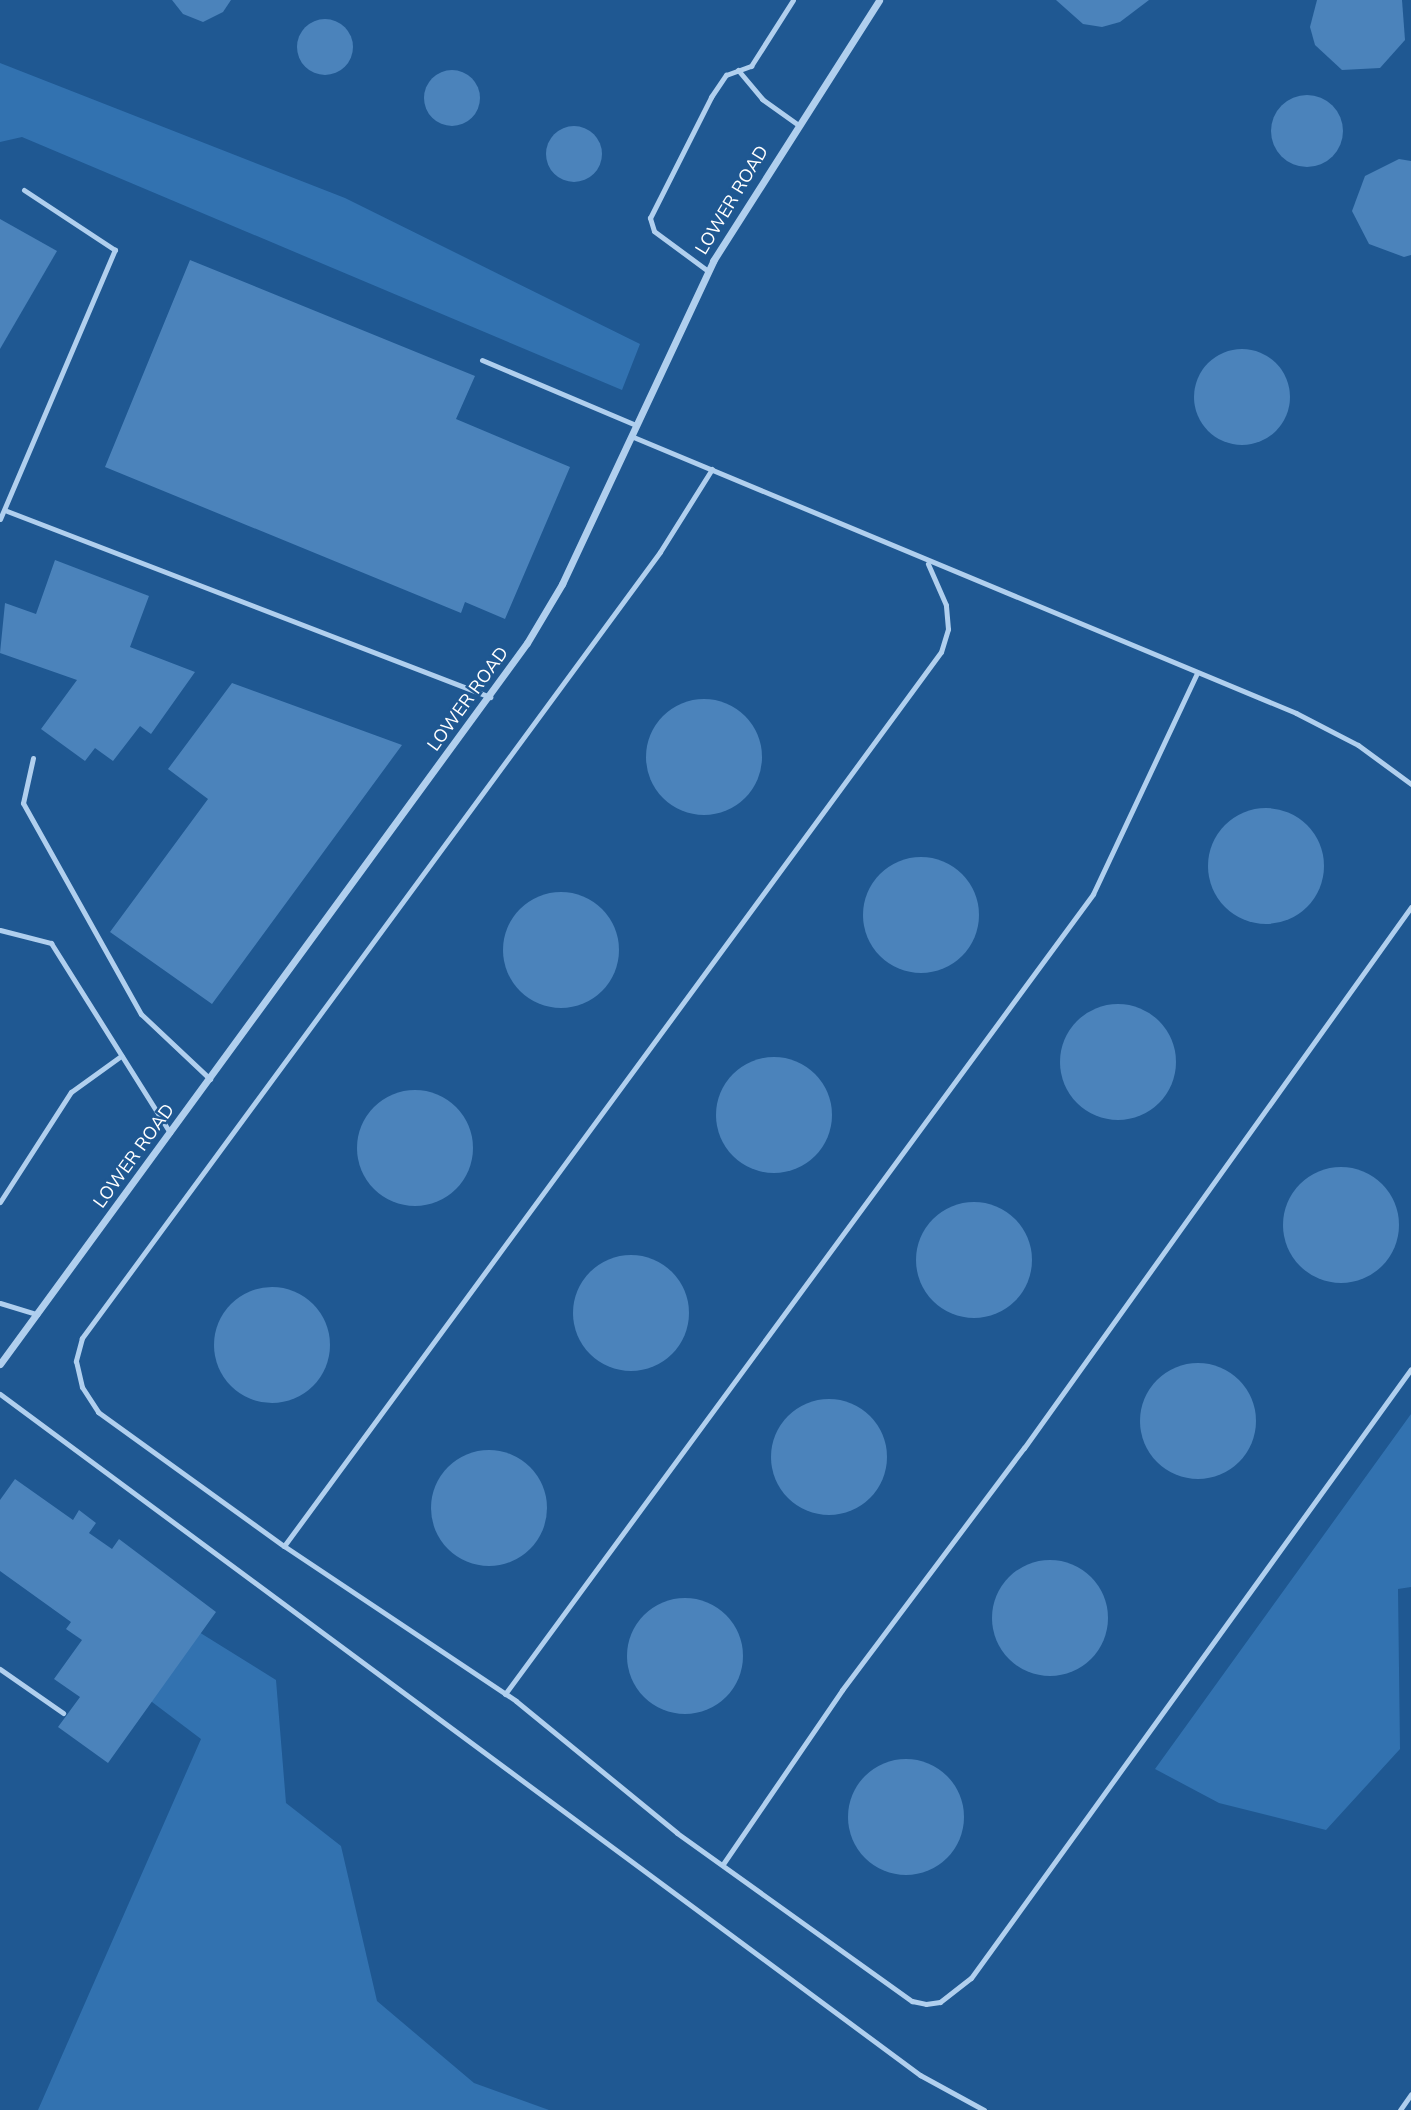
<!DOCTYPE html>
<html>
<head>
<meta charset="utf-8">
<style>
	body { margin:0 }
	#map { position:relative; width:1411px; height:2110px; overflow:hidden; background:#1f5892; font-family:Mulish,sans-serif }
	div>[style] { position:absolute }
	.green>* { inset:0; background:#3272b0 }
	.building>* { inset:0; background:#4b83bb }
	.round { border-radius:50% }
	.service>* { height:5px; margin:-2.5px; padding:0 2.5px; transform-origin:2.5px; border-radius:2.5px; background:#b0cfee }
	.minor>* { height:7px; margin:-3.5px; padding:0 3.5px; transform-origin:3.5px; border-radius:3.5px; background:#b0cfee }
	span { translate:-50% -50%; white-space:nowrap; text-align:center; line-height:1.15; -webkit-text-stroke:5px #1f5892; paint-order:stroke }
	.street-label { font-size:18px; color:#fff }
</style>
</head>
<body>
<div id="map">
	<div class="green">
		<i style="clip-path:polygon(0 63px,345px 198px,640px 344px,622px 390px,22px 137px,0 142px)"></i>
		<i style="clip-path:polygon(1411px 1414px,1411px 1587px,1398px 1589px,1400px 1749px,1326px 1830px,1219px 1803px,1155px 1769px)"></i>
		<i style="clip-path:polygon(157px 1606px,276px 1680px,286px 1803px,341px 1846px,377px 2001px,474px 2083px,549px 2110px,38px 2110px,201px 1739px,111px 1671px)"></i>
	</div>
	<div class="building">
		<i style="clip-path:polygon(172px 0,231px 0,223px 12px,203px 22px,183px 14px)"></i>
		<i style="clip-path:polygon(1056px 0,1149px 0,1120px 22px,1102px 27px,1083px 24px)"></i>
		<i style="clip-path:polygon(1317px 0,1402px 0,1405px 40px,1380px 68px,1342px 70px,1315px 45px,1310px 27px)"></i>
		<i class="round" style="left:297px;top:19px;width:56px;height:56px"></i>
		<i class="round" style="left:424px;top:70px;width:56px;height:56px"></i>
		<i class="round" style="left:1271px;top:95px;width:72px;height:72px"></i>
		<i class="round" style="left:546px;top:126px;width:56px;height:56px"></i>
		<i style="clip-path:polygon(1399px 159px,1411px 161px,1411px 255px,1404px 257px,1369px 244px,1352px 211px,1365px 176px)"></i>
		<i style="clip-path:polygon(0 219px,57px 251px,0 349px)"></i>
		<i style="clip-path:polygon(190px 260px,475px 376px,456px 419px,570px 467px,505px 619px,465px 602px,461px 613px,105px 467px)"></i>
		<i class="round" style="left:1194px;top:349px;width:96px;height:96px"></i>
		<i style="clip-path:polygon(55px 560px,149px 596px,130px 647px,195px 672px,151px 734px,140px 726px,113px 761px,95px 748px,85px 761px,41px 729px,77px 680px,0 653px,5px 603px,36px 614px)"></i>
		<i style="clip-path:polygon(232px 683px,402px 745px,212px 1004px,110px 932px,208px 799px,168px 769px)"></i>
		<i class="round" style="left:646px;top:699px;width:116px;height:116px"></i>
		<i class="round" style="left:1208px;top:808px;width:116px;height:116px"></i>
		<i class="round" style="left:863px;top:857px;width:116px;height:116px"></i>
		<i class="round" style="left:503px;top:892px;width:116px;height:116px"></i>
		<i class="round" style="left:1060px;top:1004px;width:116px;height:116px"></i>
		<i class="round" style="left:716px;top:1057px;width:116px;height:116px"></i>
		<i class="round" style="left:357px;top:1090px;width:116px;height:116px"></i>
		<i class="round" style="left:1283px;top:1167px;width:116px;height:116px"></i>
		<i class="round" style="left:916px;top:1202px;width:116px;height:116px"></i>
		<i class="round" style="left:573px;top:1255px;width:116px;height:116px"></i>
		<i class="round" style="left:214px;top:1287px;width:116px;height:116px"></i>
		<i class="round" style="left:1140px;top:1363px;width:116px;height:116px"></i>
		<i class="round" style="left:771px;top:1399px;width:116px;height:116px"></i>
		<i class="round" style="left:431px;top:1450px;width:116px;height:116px"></i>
		<i style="clip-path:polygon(15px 1479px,73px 1520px,79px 1510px,96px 1523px,89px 1533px,112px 1549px,119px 1539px,216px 1612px,108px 1763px,58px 1727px,80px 1697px,54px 1679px,82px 1640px,66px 1629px,71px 1622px,0 1571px,0 1500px)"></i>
		<i class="round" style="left:992px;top:1560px;width:116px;height:116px"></i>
		<i class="round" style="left:627px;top:1598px;width:116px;height:116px"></i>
		<i class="round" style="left:848px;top:1759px;width:116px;height:116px"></i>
	</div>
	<div class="service">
		<i style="left:738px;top:70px;width:38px;rotate:50deg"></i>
		<i style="left:762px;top:99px;width:43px;rotate:35.5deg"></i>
		<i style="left:708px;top:271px;width:67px;rotate:-143.5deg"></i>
		<i style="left:654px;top:231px;width:14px;rotate:-107deg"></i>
		<i style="left:650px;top:218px;width:136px;rotate:-63.2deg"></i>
		<i style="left:711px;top:97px;width:27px;rotate:-56deg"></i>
		<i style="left:726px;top:75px;width:27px;rotate:-20deg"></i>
		<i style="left:751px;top:66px;width:78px;rotate:-57.5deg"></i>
		<i style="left:482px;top:360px;width:167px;rotate:22.9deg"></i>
		<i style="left:631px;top:436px;width:720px;rotate:22.61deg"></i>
		<i style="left:1296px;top:713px;width:70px;rotate:27.3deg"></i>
		<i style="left:1358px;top:745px;width:66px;rotate:36.3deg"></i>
		<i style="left:712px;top:469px;width:98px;rotate:122.1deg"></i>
		<i style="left:660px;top:552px;width:976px;rotate:126.33deg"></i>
		<i style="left:82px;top:1338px;width:24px;rotate:105deg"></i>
		<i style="left:76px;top:1361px;width:27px;rotate:77deg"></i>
		<i style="left:82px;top:1387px;width:30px;rotate:57deg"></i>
		<i style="left:98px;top:1412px;width:229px;rotate:35.8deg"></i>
		<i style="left:284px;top:1546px;width:279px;rotate:33.7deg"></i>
		<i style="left:516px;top:1701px;width:208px;rotate:39.3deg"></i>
		<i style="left:677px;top:1833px;width:289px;rotate:35.6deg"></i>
		<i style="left:912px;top:2001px;width:14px;rotate:12deg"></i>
		<i style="left:926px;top:2004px;width:14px;rotate:-8deg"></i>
		<i style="left:940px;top:2002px;width:39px;rotate:-38deg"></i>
		<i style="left:971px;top:1978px;width:751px;rotate:-54.15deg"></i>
		<i style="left:7px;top:511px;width:518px;rotate:21.06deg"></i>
		<i style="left:0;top:519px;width:293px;rotate:-66.9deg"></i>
		<i style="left:115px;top:250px;width:109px;rotate:-146.6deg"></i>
		<i style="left:33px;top:758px;width:46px;rotate:102.5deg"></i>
		<i style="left:23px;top:803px;width:242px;rotate:60.8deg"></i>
		<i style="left:141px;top:1014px;width:95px;rotate:43.3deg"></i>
		<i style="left:0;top:930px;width:53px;rotate:14.3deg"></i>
		<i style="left:51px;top:943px;width:224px;rotate:57.9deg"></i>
		<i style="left:0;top:1202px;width:131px;rotate:-57.2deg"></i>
		<i style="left:71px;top:1092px;width:62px;rotate:-35.8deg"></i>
		<i style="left:0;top:1303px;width:39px;rotate:17deg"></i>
		<i style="left:0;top:1394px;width:1145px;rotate:36.51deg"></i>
		<i style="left:920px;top:2075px;width:73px;rotate:28.7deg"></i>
		<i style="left:284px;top:1546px;width:1109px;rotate:-53.69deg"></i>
		<i style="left:941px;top:652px;width:24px;rotate:-73deg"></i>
		<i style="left:948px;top:629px;width:24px;rotate:-95deg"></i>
		<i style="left:946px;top:605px;width:45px;rotate:-113.7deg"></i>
		<i style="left:0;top:1669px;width:77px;rotate:34.9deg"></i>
		<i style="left:505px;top:1694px;width:993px;rotate:-53.68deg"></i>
		<i style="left:1093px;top:894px;width:244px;rotate:-64.8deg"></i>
		<i style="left:723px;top:1864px;width:211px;rotate:-55.6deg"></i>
		<i style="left:842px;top:1690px;width:303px;rotate:-53.1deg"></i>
		<i style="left:1024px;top:1448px;width:665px;rotate:-54.42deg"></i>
		<i style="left:1400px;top:2110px;width:19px;rotate:-55deg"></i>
	</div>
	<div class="minor">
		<i style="left:0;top:1364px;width:893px;rotate:-53.84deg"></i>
		<i style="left:527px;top:643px;width:69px;rotate:-59.3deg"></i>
		<i style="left:562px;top:584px;width:357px;rotate:-64.9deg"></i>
		<i style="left:713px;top:261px;width:309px;rotate:-57.5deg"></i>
	</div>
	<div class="street-label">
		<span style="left:732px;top:200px;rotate:-59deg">LOWER ROAD</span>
		<span style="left:468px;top:699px;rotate:-54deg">LOWER ROAD</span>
		<span style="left:134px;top:1156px;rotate:-54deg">LOWER ROAD</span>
	</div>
</div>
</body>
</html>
